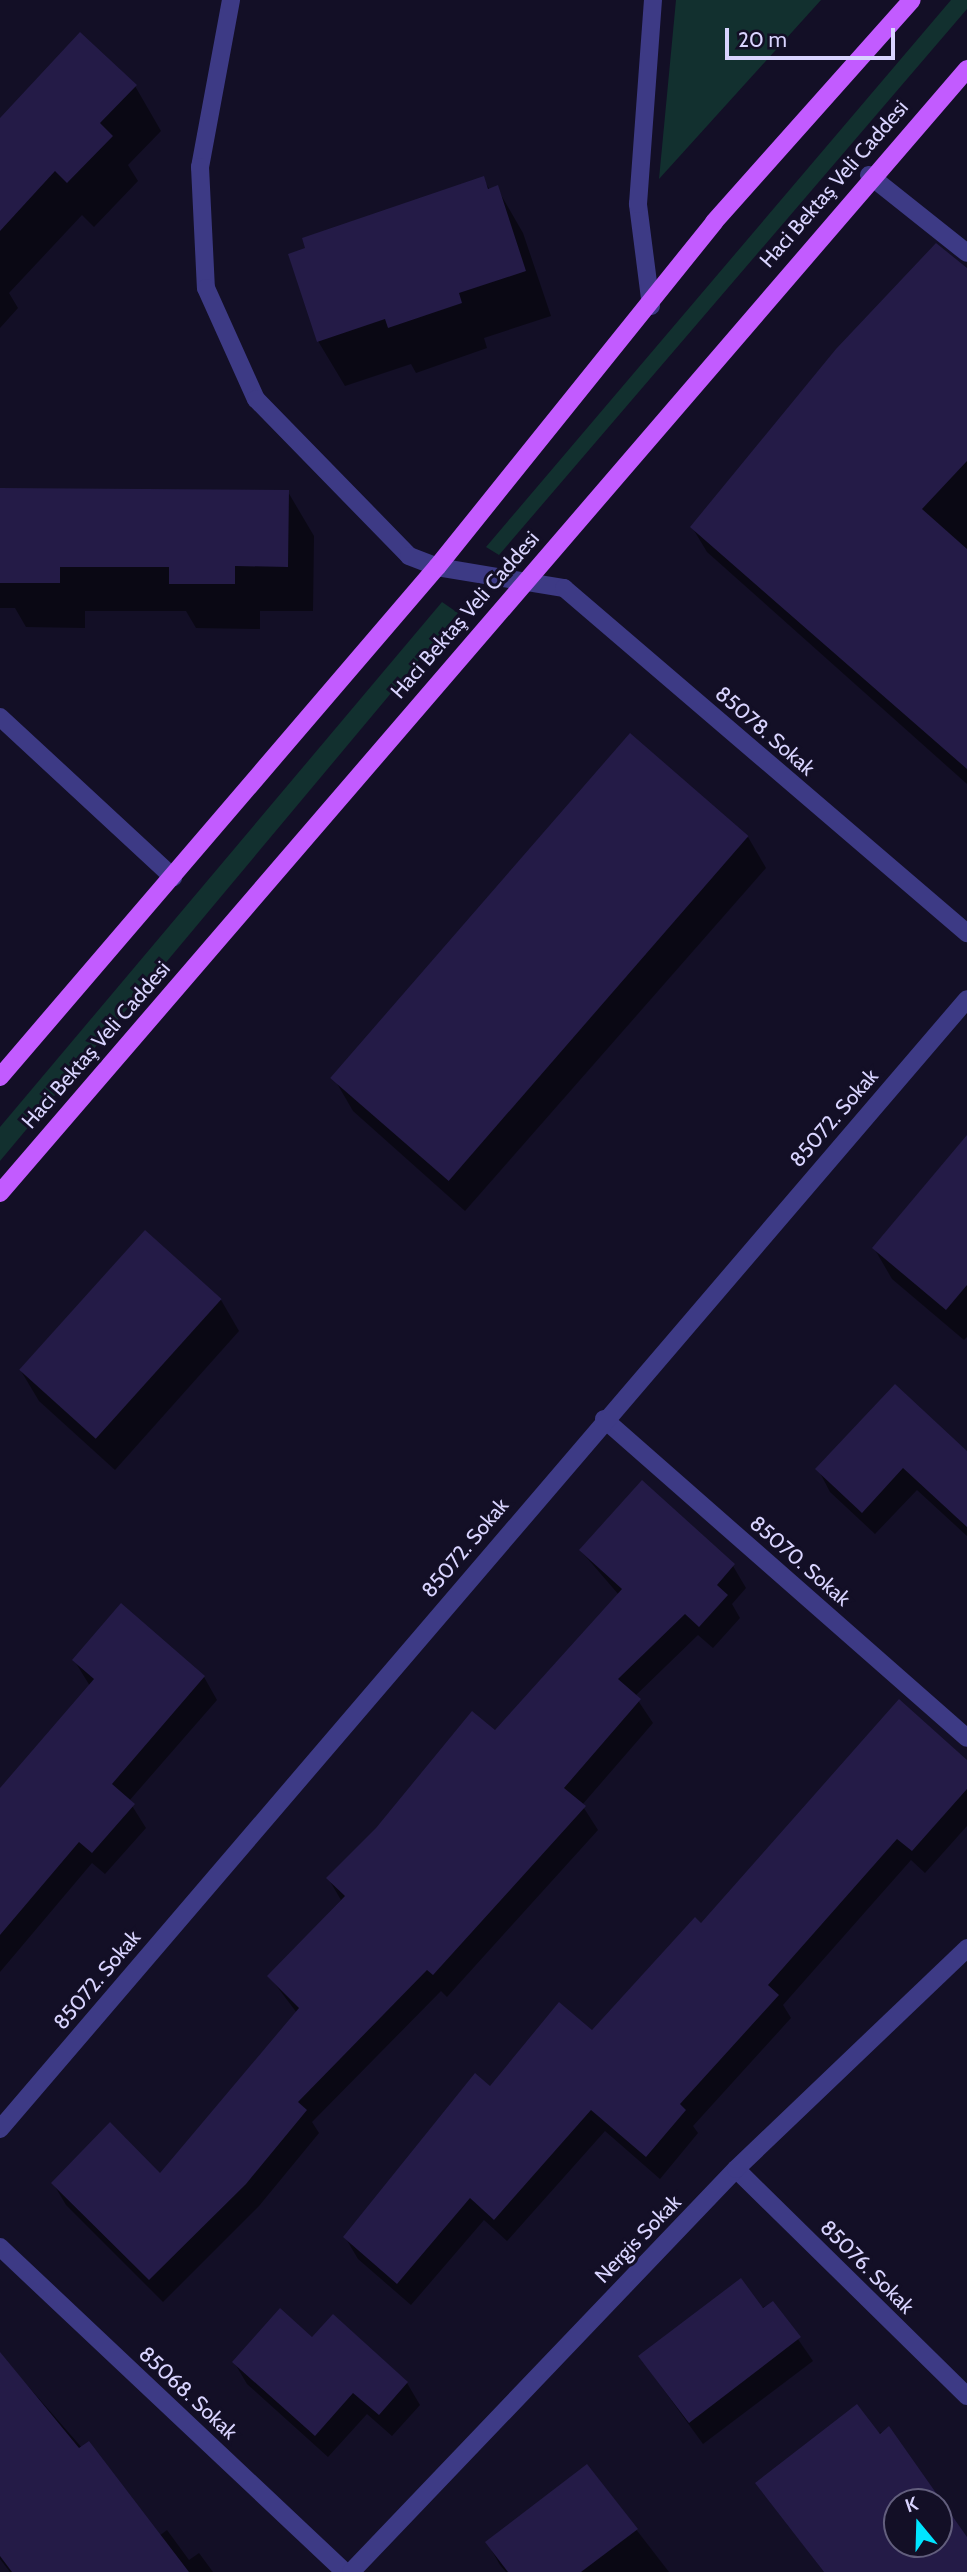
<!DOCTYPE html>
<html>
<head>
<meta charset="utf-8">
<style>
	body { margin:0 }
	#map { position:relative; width:967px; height:2572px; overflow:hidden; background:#130f26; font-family:Cabin,sans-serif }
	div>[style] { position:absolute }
	.green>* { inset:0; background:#12302f }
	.shadow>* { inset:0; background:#0007 }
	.building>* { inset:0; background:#241b47; transform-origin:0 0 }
	.minor>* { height:18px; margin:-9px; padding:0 9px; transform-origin:9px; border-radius:9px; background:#3d3a85 }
	.major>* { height:18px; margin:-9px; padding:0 9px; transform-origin:9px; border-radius:9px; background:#c25bff }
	span { translate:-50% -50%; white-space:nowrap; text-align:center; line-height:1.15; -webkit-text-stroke:6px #130f26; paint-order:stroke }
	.street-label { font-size:21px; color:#d9d4ff }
	.north { position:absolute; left:883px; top:2488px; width:70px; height:70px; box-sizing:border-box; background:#130f26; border:2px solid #625e7d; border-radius:50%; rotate:341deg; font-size:19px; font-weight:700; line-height:28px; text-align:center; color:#d9d4ff }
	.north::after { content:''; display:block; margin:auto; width:24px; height:32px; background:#00e5ff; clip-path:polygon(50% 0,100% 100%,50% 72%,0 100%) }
	.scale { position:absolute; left:725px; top:28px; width:170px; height:32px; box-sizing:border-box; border:4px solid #d9d4ff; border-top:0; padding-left:9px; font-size:21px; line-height:24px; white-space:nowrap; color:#d9d4ff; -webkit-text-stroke:5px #130f26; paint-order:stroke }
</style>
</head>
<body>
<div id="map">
	<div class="green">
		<i style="clip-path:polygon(676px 0,821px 0,659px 179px)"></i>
		<i style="clip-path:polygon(951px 0,967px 0,967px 9px,499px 555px,486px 547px)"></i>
		<i style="clip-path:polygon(442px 602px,458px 613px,0 1161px,0 1127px)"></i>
	</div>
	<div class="shadow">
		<i style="clip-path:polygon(135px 86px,161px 131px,128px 165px,138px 181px,94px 227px,82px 215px,9px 293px,18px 308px,0 328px,0 120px)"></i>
		<i style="clip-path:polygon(483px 179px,490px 190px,497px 188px,523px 233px,551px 316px,484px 338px,487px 348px,416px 373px,411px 364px,345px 386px,318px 341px)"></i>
		<i style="clip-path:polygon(967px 272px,967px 784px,707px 552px,692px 527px)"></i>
		<i style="clip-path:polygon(0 490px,288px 492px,314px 536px,313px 611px,260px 611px,260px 629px,196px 628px,186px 611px,85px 611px,85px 628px,26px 627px,15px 608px,0 608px)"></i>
		<i style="clip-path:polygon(748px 837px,766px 868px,465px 1211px,353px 1111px,335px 1080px)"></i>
		<i style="clip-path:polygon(967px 1138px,967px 1337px,964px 1340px,892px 1279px,874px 1248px)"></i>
		<i style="clip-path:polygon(145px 1233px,221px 1300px,239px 1331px,115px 1470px,39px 1401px,21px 1371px)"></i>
		<i style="clip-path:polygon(967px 1454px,967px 1536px,917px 1490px,875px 1534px,830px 1492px,818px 1469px)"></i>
		<i style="clip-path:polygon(581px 1551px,733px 1566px,746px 1588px,732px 1604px,740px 1618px,713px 1648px,698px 1635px,635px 1696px,653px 1723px,582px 1805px,598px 1830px,447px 1997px,441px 1991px,312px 2122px,319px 2133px,259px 2206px,163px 2302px,66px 2205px,53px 2183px,160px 2175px,297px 2013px,269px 1976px,341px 1900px,328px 1878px,495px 1733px,619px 1595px)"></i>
		<i style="clip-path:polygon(74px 1660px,204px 1677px,217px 1700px,129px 1801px,146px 1828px,105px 1874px,92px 1863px,0 1972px,0 1792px,90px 1686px)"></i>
		<i style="clip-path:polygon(967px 1762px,967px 1826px,925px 1873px,911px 1860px,783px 2005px,791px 2018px,693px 2126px,698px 2133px,660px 2179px,605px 2131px,507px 2241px,484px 2220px,411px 2305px,358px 2259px,345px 2237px,490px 2089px,593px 2032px,701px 1925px)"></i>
		<i style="clip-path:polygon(773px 2303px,813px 2361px,703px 2444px,640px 2357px)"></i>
		<i style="clip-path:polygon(312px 2340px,407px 2383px,420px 2405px,392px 2436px,367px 2414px,328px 2457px,247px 2384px,234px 2362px)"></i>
		<i style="clip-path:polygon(0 2354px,159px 2536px,167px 2530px,189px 2560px,199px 2553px,213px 2572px,10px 2572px,0 2559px)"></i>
		<i style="clip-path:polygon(evenodd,889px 2429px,967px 2539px,967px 2572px,824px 2572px,757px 2483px,889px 2429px,897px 2502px,939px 2502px,939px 2544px,897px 2544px,897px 2502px)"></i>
		<i style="clip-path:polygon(587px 2466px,669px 2572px,506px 2572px,500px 2565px,487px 2542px)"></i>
	</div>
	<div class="building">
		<i style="clip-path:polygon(80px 32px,137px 85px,100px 123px,113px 136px,67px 183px,55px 171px,0 231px,0 118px)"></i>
		<i style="clip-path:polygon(484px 176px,488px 189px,498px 185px,526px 271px,459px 293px,462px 303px,388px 328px,385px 319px,317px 342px,288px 254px,305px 248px,302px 238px)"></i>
		<i style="clip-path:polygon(936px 243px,967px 268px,967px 461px,922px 509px,967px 549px,967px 769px,690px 527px,836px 349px)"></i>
		<i style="clip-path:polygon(0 488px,289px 490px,288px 567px,235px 566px,235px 584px,169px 584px,169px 567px,60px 567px,60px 583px,0 583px)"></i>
		<i style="left:630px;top:733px;width:157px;height:457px;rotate:41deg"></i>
		<i style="clip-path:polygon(967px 1135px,967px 1285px,946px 1310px,872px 1248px)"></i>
		<i style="left:145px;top:1230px;width:103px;height:188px;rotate:42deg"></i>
		<i style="clip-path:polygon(895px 1384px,967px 1451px,967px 1527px,903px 1468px,862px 1513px,815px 1469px)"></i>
		<i style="clip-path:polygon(642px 1480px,735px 1564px,717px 1585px,728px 1595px,699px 1627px,685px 1614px,618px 1679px,641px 1699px,564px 1788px,586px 1806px,433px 1975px,427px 1970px,298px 2102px,307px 2110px,246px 2184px,149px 2280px,51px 2183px,110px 2122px,160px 2173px,299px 2008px,267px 1976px,345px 1896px,326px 1878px,376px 1828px,472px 1711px,495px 1730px,622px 1589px,579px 1550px)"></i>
		<i style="clip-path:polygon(121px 1603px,205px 1676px,112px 1784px,135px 1804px,92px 1853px,79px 1842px,0 1935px,0 1788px,94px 1679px,72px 1660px)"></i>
		<i style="clip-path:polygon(899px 1699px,967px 1760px,967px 1789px,912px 1851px,897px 1839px,768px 1985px,779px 1995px,680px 2104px,686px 2110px,646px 2157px,591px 2110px,494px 2220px,470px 2198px,397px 2284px,343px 2237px,475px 2073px,490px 2086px,559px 2002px,592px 2030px,695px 1917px,701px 1923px)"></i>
		<i style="clip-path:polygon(741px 2278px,763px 2308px,773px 2301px,801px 2337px,689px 2423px,638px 2356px)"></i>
		<i style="clip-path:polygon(280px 2308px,312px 2337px,333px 2314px,408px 2382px,379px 2415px,353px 2393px,315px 2436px,232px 2362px)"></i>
		<i style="clip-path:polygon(0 2352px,79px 2448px,89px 2441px,189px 2572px,12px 2572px,0 2556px)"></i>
		<i style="clip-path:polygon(evenodd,857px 2404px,880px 2434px,889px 2426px,967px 2537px,967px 2572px,824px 2572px,755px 2483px,857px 2404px,897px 2502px,939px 2502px,939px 2544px,897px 2544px,897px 2502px)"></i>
		<i style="clip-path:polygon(587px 2464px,638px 2529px,581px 2572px,508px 2572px,485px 2542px)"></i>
	</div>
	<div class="minor">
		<i style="left:231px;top:0;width:170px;rotate:100.5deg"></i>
		<i style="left:200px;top:167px;width:121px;rotate:87.2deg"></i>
		<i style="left:206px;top:288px;width:122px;rotate:65.8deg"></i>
		<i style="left:256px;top:399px;width:219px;rotate:45.7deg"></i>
		<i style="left:409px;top:556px;width:30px;rotate:21deg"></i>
		<i style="left:437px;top:567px;width:129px;rotate:9.4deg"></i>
		<i style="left:564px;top:588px;width:531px;rotate:40.57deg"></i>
		<i style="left:869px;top:175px;width:125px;rotate:38.5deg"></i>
		<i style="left:651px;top:306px;width:103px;rotate:-97.3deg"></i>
		<i style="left:638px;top:204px;width:205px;rotate:-85.8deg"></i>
		<i style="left:0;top:717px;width:236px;rotate:42.8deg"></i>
		<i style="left:604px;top:1419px;width:483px;rotate:41.3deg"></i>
		<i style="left:0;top:2129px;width:1487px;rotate:-49.44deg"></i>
		<i style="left:736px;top:2169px;width:324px;rotate:44.5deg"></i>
		<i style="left:0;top:2247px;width:474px;rotate:43.3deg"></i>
		<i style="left:351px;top:2572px;width:557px;rotate:-46.31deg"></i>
		<i style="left:736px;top:2169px;width:320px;rotate:-43.7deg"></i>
	</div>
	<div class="major">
		<i style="left:0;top:1077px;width:672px;rotate:-49.41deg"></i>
		<i style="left:437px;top:567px;width:442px;rotate:-51.2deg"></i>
		<i style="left:714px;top:222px;width:297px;rotate:-48.3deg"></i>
		<i style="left:0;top:1193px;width:1483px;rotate:-49.29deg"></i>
	</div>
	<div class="street-label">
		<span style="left:834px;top:184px;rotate:-49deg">Haci Bektaş Veli Caddesi</span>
		<span style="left:465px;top:615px;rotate:-49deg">Haci Bektaş Veli Caddesi</span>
		<span style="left:765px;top:731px;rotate:41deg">85078. Sokak</span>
		<span style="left:96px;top:1045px;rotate:-49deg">Haci Bektaş Veli Caddesi</span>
		<span style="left:834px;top:1118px;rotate:-49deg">85072. Sokak</span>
		<span style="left:465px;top:1548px;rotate:-50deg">85072. Sokak</span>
		<span style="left:800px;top:1561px;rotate:41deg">85070. Sokak</span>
		<span style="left:97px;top:1980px;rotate:-50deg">85072. Sokak</span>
		<span style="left:638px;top:2239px;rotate:-46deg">Nergis Sokak</span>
		<span style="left:867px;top:2267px;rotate:45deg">85076. Sokak</span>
		<span style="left:188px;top:2393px;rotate:43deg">85068. Sokak</span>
	</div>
	<div class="north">K</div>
	<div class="scale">20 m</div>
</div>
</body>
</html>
